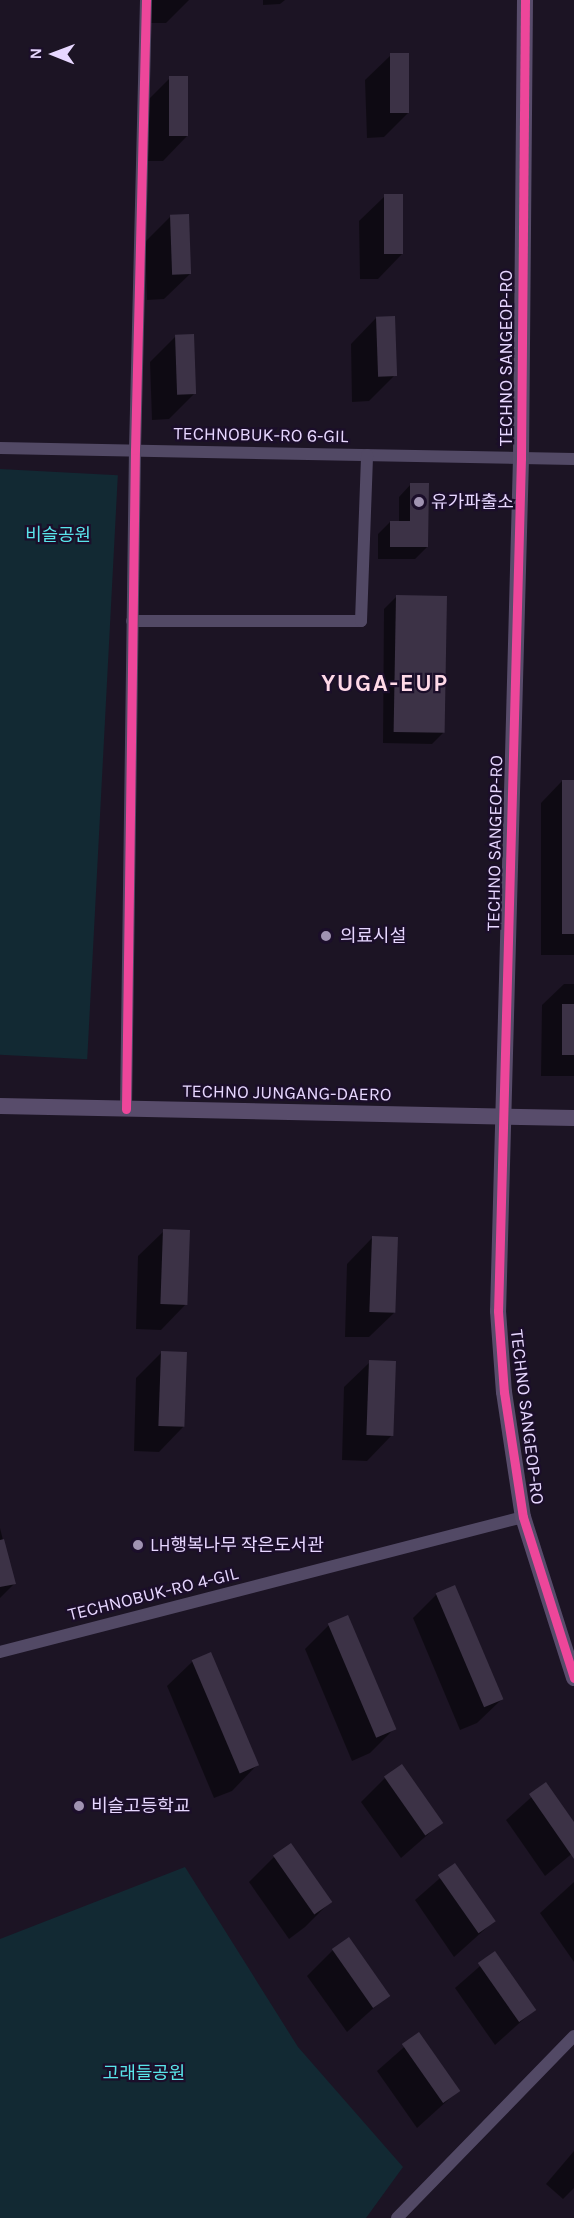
<!DOCTYPE html>
<html>
<head>
<meta charset="utf-8">
<style>
	body { margin:0 }
	#map { position:relative; width:574px; height:2218px; overflow:hidden; background:#1c1424; font-family:Karla,"Noto Sans KR",sans-serif }
	div>[style] { position:absolute }
	.green>* { inset:0; background:#122933; transform-origin:0 0 }
	.shadow>* { inset:0; background:#0007 }
	.building>* { inset:0; background:#3c3246; transform-origin:0 0 }
	.street>* { height:12px; margin:-6px; padding:0 6px; transform-origin:6px; border-radius:6px; background:#524965 }
	.secondary>* { height:16px; margin:-8px; padding:0 8px; transform-origin:8px; border-radius:8px; background:#584c6b }
	.cycleway>* { height:9px; margin:-4.5px; padding:0 4.5px; transform-origin:4.5px; border-radius:4.5px; background:#ed469a }
	.dots>* { width:16px; height:16px; translate:-50% -50%; box-sizing:border-box; border:3px solid #1b0e2a; border-radius:50% }
	span { translate:-50% -50%; white-space:nowrap; text-align:center; line-height:1.15; -webkit-text-stroke:4.5px #1b0e2a; paint-order:stroke }
	.street-label { font-size:18px; color:#e7d7ff }
	.poi-label { font-size:18px; color:#e7d7ff }
	.left { translate:0 -50%; text-align:left }
	.park-label { font-size:18px; color:#59e5ea }
	.district-label { font-size:24px; color:#ffd9e7; font-weight:700; letter-spacing:1.5px }
	.north { position:absolute; left:24px; top:24px; width:60px; height:60px; -webkit-text-stroke:4px #1b0e2a; paint-order:stroke; rotate:271deg; font-size:16px; font-weight:700; line-height:24px; text-align:center; color:#e7d7ff }
	.north::after { content:''; display:block; margin:auto; width:21px; height:27px; background:#e7d7ff; clip-path:polygon(50% 0,100% 100%,50% 72%,0 100%) }
</style>
</head>
<body>
<div id="map">
	<div class="green">
		<i style="left:0;top:469px;width:118px;height:585px;rotate:3deg"></i>
		<i style="clip-path:polygon(185px 1867px,298px 2047px,403px 2167px,366px 2218px,0 2218px,0 1939px)"></i>
	</div>
	<div class="shadow">
		<i style="clip-path:polygon(148px 0,189px 0,166px 23px,149px 23px)"></i>
		<i style="clip-path:polygon(263px 0,285px 0,280px 4px,263px 5px)"></i>
		<i style="clip-path:polygon(391px 55px,409px 112px,384px 137px,367px 138px,365px 80px)"></i>
		<i style="clip-path:polygon(170px 78px,188px 135px,163px 161px,146px 161px,144px 104px)"></i>
		<i style="clip-path:polygon(385px 196px,403px 253px,378px 279px,360px 279px,359px 221px)"></i>
		<i style="clip-path:polygon(171px 216px,190px 274px,164px 299px,147px 300px,145px 242px)"></i>
		<i style="clip-path:polygon(376px 318px,395px 375px,369px 401px,352px 402px,351px 344px)"></i>
		<i style="clip-path:polygon(176px 336px,195px 393px,169px 419px,152px 420px,150px 362px)"></i>
		<i style="clip-path:polygon(411px 484px,427px 547px,415px 559px,378px 559px,378px 534px,390px 522px,399px 522px,399px 497px)"></i>
		<i style="clip-path:polygon(396px 597px,444px 732px,432px 744px,383px 743px,384px 609px)"></i>
		<i style="clip-path:polygon(562px 781px,574px 781px,574px 955px,541px 955px,541px 803px)"></i>
		<i style="clip-path:polygon(564px 984px,574px 984px,574px 1076px,541px 1076px,542px 1005px)"></i>
		<i style="clip-path:polygon(164px 1231px,186px 1304px,161px 1330px,136px 1329px,138px 1256px)"></i>
		<i style="clip-path:polygon(372px 1238px,395px 1312px,369px 1337px,345px 1337px,347px 1264px)"></i>
		<i style="clip-path:polygon(162px 1352px,184px 1426px,159px 1452px,134px 1451px,136px 1378px)"></i>
		<i style="clip-path:polygon(370px 1362px,392px 1435px,367px 1461px,342px 1460px,344px 1387px)"></i>
		<i style="clip-path:polygon(0 1528px,14px 1584px,0 1598px)"></i>
		<i style="clip-path:polygon(437px 1594px,502px 1699px,477px 1723px,460px 1730px,413px 1618px)"></i>
		<i style="clip-path:polygon(329px 1625px,394px 1729px,370px 1753px,352px 1761px,305px 1649px)"></i>
		<i style="clip-path:polygon(193px 1661px,257px 1765px,232px 1791px,214px 1798px,167px 1686px)"></i>
		<i style="clip-path:polygon(385px 1778px,441px 1823px,401px 1858px,361px 1802px)"></i>
		<i style="clip-path:polygon(546px 1784px,574px 1824px,574px 1852px,545px 1876px,506px 1820px)"></i>
		<i style="clip-path:polygon(274px 1857px,330px 1902px,305px 1927px,289px 1939px,249px 1882px)"></i>
		<i style="clip-path:polygon(455px 1865px,494px 1921px,454px 1957px,415px 1900px)"></i>
		<i style="clip-path:polygon(574px 1882px,574px 1962px,540px 1913px)"></i>
		<i style="clip-path:polygon(349px 1939px,388px 1995px,347px 2032px,307px 1976px,333px 1950px)"></i>
		<i style="clip-path:polygon(495px 1953px,535px 2009px,495px 2045px,455px 1988px)"></i>
		<i style="clip-path:polygon(419px 2034px,458px 2091px,417px 2128px,377px 2071px)"></i>
		<i style="clip-path:polygon(574px 2151px,574px 2188px,563px 2199px,546px 2184px)"></i>
	</div>
	<div class="building">
		<i style="left:390px;top:53px;width:19px;height:60px"></i>
		<i style="left:169px;top:76px;width:19px;height:60px"></i>
		<i style="left:384px;top:194px;width:19px;height:60px"></i>
		<i style="left:189px;top:214px;width:60px;height:19px;rotate:88deg"></i>
		<i style="left:395px;top:316px;width:60px;height:19px;rotate:88deg"></i>
		<i style="left:194px;top:334px;width:60px;height:19px;rotate:88deg"></i>
		<i style="clip-path:polygon(410px 483px,429px 483px,428px 547px,390px 547px,390px 521px,410px 521px)"></i>
		<i style="left:396px;top:595px;width:51px;height:137px;rotate:1deg"></i>
		<i style="left:562px;top:780px;width:12px;height:154px"></i>
		<i style="left:562px;top:1004px;width:12px;height:51px"></i>
		<i style="left:163px;top:1229px;width:27px;height:75px;rotate:2deg"></i>
		<i style="left:372px;top:1236px;width:26px;height:76px;rotate:2deg"></i>
		<i style="left:161px;top:1351px;width:26px;height:75px;rotate:2deg"></i>
		<i style="left:369px;top:1360px;width:27px;height:75px;rotate:2deg"></i>
		<i style="clip-path:polygon(4px 1539px,16px 1584px,0 1587px,0 1540px)"></i>
		<i style="left:455px;top:1585px;width:124px;height:21px;rotate:67deg"></i>
		<i style="left:348px;top:1615px;width:124px;height:22px;rotate:67deg"></i>
		<i style="left:211px;top:1652px;width:123px;height:21px;rotate:67deg"></i>
		<i style="left:402px;top:1764px;width:72px;height:22px;rotate:55deg"></i>
		<i style="clip-path:polygon(546px 1782px,574px 1822px,574px 1859px,529px 1794px)"></i>
		<i style="left:291px;top:1843px;width:72px;height:22px;rotate:55deg"></i>
		<i style="left:455px;top:1863px;width:71px;height:21px;rotate:55deg"></i>
		<i style="left:349px;top:1937px;width:72px;height:21px;rotate:55deg"></i>
		<i style="left:495px;top:1951px;width:72px;height:21px;rotate:55deg"></i>
		<i style="left:419px;top:2032px;width:72px;height:21px;rotate:55deg"></i>
	</div>
	<div class="street">
		<i style="left:0;top:448px;width:574px;rotate:1.1deg"></i>
		<i style="left:132px;top:621px;width:229px"></i>
		<i style="left:361px;top:621px;width:166px;rotate:-87.9deg"></i>
		<i style="left:126px;top:1109px;width:659px;rotate:-89.22deg"></i>
		<i style="left:135px;top:450px;width:450px;rotate:-88.6deg"></i>
		<i style="left:0;top:1652px;width:540px;rotate:-14.47deg"></i>
		<i style="left:397px;top:2218px;width:254px;rotate:-45.8deg"></i>
	</div>
	<div class="secondary">
		<i style="left:525px;top:0;width:458px;rotate:90.5deg"></i>
		<i style="left:521px;top:458px;width:853px;rotate:91.54deg"></i>
		<i style="left:498px;top:1311px;width:81px;rotate:85.8deg"></i>
		<i style="left:504px;top:1392px;width:126px;rotate:81.4deg"></i>
		<i style="left:523px;top:1517px;width:169px;rotate:72.4deg"></i>
		<i style="left:0;top:1106px;width:574px;rotate:1.2deg"></i>
	</div>
	<div class="cycleway">
		<i style="left:525px;top:0;width:458px;rotate:90.5deg"></i>
		<i style="left:521px;top:458px;width:853px;rotate:91.54deg"></i>
		<i style="left:498px;top:1311px;width:81px;rotate:85.8deg"></i>
		<i style="left:504px;top:1392px;width:126px;rotate:81.4deg"></i>
		<i style="left:523px;top:1517px;width:169px;rotate:72.4deg"></i>
		<i style="left:126px;top:1109px;width:659px;rotate:-89.22deg"></i>
		<i style="left:135px;top:450px;width:450px;rotate:-88.6deg"></i>
	</div>
	<div class="dots">
		<i style="left:419px;top:502px;background:#a093b2"></i>
		<i style="left:326px;top:936px;background:#a093b2"></i>
		<i style="left:138px;top:1545px;background:#a093b2"></i>
		<i style="left:79px;top:1806px;background:#a093b2"></i>
	</div>
	<div class="street-label">
		<span style="left:506px;top:358px;rotate:-90deg">TECHNO SANGEOP-RO</span>
		<span style="left:261px;top:435px;rotate:1deg">TECHNOBUK-RO 6-GIL</span>
		<span style="left:495px;top:843px;rotate:-89deg">TECHNO SANGEOP-RO</span>
		<span style="left:287px;top:1093px;rotate:1deg">TECHNO JUNGANG-DAERO</span>
		<span style="left:527px;top:1417px;rotate:83deg">TECHNO SANGEOP-RO</span>
		<span style="left:153px;top:1594px;rotate:-14deg">TECHNOBUK-RO 4-GIL</span>
	</div>
	<div class="poi-label">
		<span class="left" style="left:431px;top:502px">유가파출소</span>
		<span class="left" style="left:340px;top:936px">의료시설</span>
		<span class="left" style="left:150px;top:1545px">LH행복나무 작은도서관</span>
		<span class="left" style="left:91px;top:1806px">비슬고등학교</span>
	</div>
	<div class="park-label">
		<span style="left:58px;top:535px">비슬공원</span>
		<span style="left:144px;top:2073px">고래들공원</span>
	</div>
	<div class="district-label">
		<span style="left:385px;top:684px">YUGA-EUP</span>
	</div>
	<div class="north">N</div>
</div>
</body>
</html>
